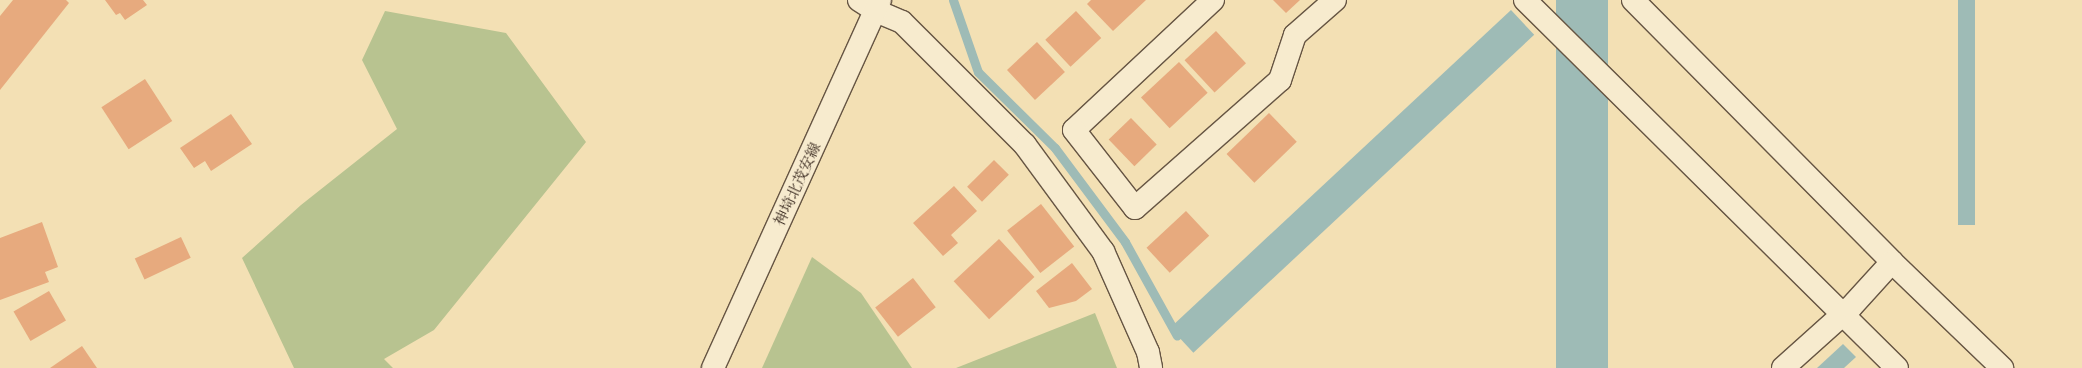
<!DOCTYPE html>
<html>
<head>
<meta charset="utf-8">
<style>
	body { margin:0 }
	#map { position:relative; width:2082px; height:368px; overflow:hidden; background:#f3e0b4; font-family:"EB Garamond","Noto Serif JP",serif }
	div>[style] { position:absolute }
	.green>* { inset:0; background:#b8c390 }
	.water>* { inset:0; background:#9ebbb6; transform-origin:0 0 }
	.stream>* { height:9px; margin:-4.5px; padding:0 4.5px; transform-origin:4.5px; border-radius:4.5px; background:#9ebbb6 }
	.building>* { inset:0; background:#e7aa7e; transform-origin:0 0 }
	.roads { filter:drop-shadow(1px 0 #665543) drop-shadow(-1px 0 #665543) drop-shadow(0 1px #665543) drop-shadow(0 -1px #665543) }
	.minor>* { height:22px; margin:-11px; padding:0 11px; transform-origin:11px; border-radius:11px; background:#f7ebce }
	.tertiary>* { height:22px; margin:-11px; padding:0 11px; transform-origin:11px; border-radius:11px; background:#f7ebce }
	.secondary>* { height:22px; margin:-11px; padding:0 11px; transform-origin:11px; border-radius:11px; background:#f7ebce }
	span { translate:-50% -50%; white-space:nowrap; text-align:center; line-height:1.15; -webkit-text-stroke:3px #f7ebce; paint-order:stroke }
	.street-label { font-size:15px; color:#37271d }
</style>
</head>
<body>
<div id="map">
	<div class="green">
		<i style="clip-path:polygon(385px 11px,506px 33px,586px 142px,434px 330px,384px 359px,393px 368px,294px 368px,242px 258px,301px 205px,397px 129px,362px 60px)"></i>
		<i style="clip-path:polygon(812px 257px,861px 293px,912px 368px,762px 368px)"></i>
		<i style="clip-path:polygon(1095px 313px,1117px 368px,956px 368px)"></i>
	</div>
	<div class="water">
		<i style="left:1556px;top:0;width:52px;height:522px"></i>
		<i style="left:1958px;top:0;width:17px;height:225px"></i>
		<i style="left:1511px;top:10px;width:34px;height:466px;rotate:47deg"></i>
		<i style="clip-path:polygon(1843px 344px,1856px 357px,1844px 368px,1817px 368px)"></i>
	</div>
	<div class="stream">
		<i style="left:953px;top:0;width:76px;rotate:70.9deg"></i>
		<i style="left:978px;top:72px;width:108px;rotate:44.6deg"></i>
		<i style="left:1055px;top:148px;width:117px;rotate:53.3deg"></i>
		<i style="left:1125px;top:242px;width:107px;rotate:61deg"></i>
	</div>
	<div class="building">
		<i style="clip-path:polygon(13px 0,66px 0,69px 3px,0 90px,0 16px)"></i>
		<i style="clip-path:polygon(105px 0,143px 0,147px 5px,125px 20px,120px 13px,116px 15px)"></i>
		<i style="clip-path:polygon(1091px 0,1146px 0,1113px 31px,1087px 4px)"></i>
		<i style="clip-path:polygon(1273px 0,1300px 0,1286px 13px)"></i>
		<i style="left:1076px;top:11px;width:37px;height:42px;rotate:47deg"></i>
		<i style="left:1216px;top:31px;width:44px;height:43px;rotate:47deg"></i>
		<i style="left:1037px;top:42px;width:41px;height:41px;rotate:47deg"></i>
		<i style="left:1179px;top:62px;width:42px;height:52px;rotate:47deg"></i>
		<i style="left:145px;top:79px;width:50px;height:52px;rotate:57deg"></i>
		<i style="left:1269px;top:113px;width:40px;height:59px;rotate:46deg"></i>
		<i style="clip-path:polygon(231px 114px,252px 144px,211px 171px,205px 161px,194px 168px,180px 148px)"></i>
		<i style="left:1131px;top:118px;width:37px;height:31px;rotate:46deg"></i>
		<i style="left:994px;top:160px;width:21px;height:38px;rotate:45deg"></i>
		<i style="clip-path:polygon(954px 186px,977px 211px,951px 235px,958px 243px,943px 256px,913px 223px)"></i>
		<i style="left:1041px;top:204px;width:54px;height:43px;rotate:52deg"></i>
		<i style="left:1186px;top:211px;width:34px;height:54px;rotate:47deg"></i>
		<i style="clip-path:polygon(42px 222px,58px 267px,45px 272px,49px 282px,0 300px,0 238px)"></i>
		<i style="left:181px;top:237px;width:23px;height:51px;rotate:65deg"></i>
		<i style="left:999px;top:239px;width:52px;height:62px;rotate:47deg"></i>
		<i style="clip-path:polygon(1072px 263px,1092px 289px,1076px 301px,1049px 308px,1036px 291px)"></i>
		<i style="left:913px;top:278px;width:37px;height:48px;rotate:52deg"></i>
		<i style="left:49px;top:291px;width:34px;height:41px;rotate:60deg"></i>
		<i style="clip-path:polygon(82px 346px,97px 368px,50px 368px)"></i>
	</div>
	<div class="roads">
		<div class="minor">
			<i style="left:1213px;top:0;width:190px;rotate:136.9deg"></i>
			<i style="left:1074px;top:130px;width:99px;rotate:52deg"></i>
			<i style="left:1135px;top:208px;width:193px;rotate:-41.4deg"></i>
			<i style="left:1280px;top:80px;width:47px;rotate:-71.6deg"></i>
			<i style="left:1295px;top:35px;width:53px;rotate:-41.2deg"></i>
			<i style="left:1525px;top:0;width:523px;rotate:44.69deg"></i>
			<i style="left:1633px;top:0;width:368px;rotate:45.3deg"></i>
			<i style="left:1892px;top:262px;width:153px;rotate:43.9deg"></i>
			<i style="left:876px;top:11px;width:28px;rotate:23deg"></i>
			<i style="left:902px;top:22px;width:174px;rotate:45deg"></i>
			<i style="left:1025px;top:145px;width:132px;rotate:53.7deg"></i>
			<i style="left:1103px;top:251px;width:111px;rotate:66deg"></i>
			<i style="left:1148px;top:352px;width:16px;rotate:79deg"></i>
			<i style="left:1783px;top:368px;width:91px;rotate:-41.9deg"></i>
			<i style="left:1851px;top:307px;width:61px;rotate:-47.7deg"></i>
		</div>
		<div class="tertiary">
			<i style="left:859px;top:0;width:20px;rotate:33deg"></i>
		</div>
		<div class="secondary">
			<i style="left:713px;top:368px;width:404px;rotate:-65.6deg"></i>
		</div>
	</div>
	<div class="street-label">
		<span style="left:797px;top:184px;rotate:-65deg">神埼北茂安線</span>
	</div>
</div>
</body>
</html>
